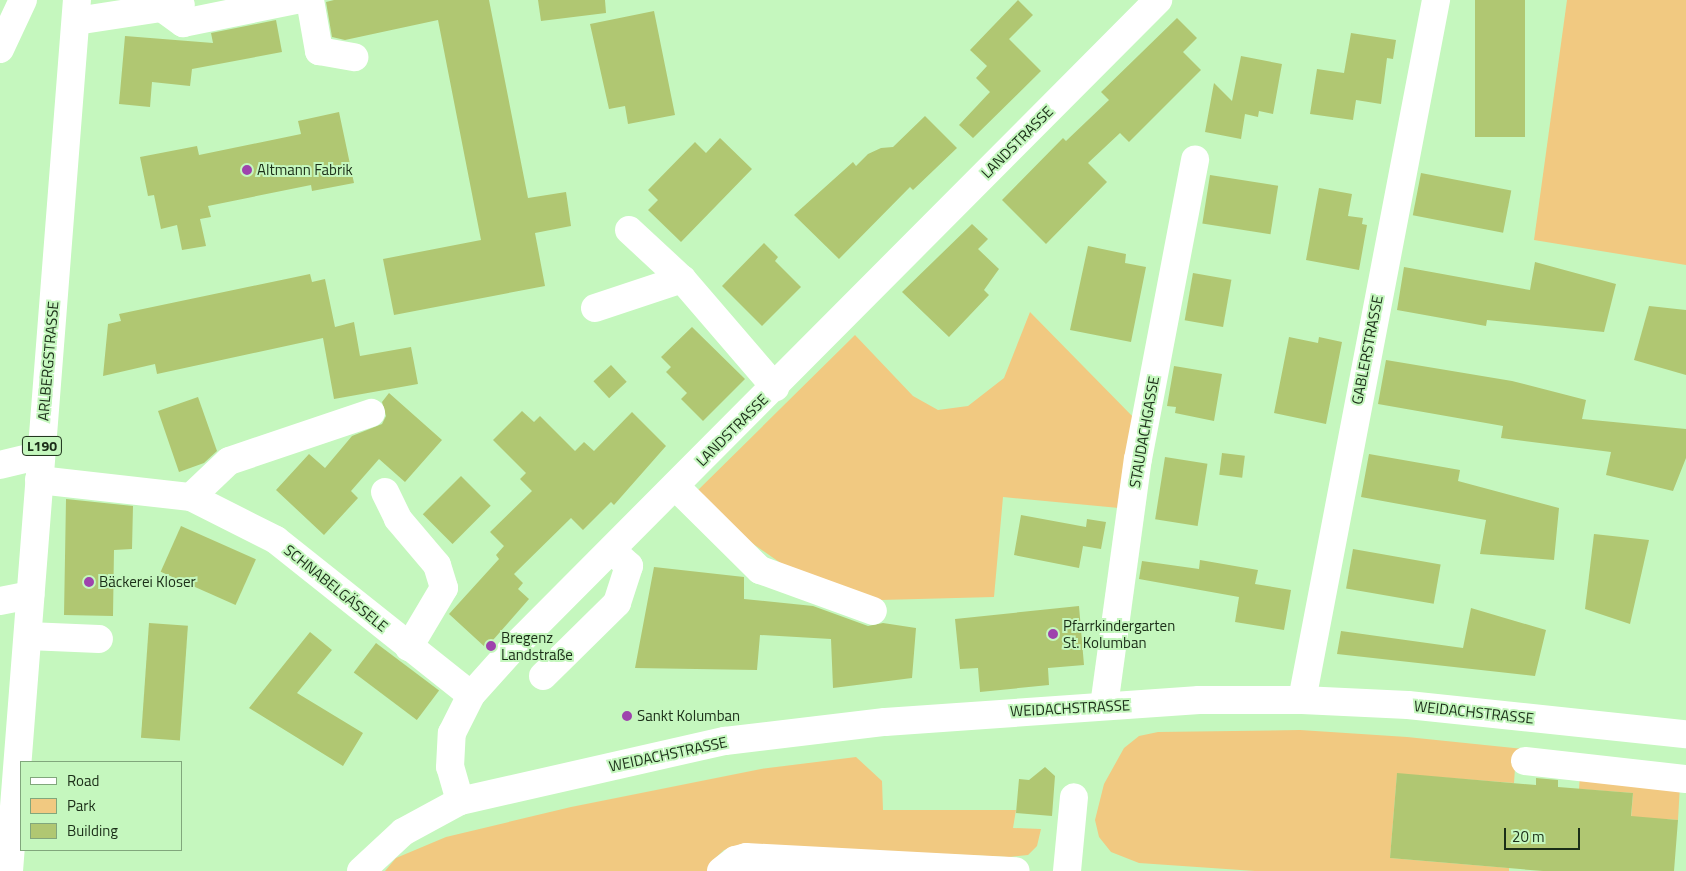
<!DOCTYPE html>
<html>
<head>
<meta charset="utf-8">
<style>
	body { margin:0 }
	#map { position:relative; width:1686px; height:871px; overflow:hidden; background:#c5f7be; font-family:"Titillium Web",sans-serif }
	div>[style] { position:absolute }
	.green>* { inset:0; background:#f1c981 }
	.building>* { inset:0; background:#b0c772; transform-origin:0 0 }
	.minor>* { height:28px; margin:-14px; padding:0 14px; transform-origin:14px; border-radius:14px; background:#fff }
	.major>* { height:28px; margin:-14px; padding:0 14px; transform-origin:14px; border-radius:14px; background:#fff }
	.dots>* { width:14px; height:14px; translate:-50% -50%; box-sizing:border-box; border:2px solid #c5f7be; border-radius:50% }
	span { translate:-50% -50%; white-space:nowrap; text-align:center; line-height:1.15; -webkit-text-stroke:4px #c5f7be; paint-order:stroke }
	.shield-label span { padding:1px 4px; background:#c5f7be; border:1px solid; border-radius:4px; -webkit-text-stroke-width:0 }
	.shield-label { font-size:14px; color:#1b2e18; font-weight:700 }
	.street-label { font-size:15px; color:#1b2e18 }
	.poi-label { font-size:15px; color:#1b2e18 }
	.left { translate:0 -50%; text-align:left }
	.legend { position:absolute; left:20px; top:761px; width:162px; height:90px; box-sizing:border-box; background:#c5f7be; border:1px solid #81a77c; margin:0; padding:6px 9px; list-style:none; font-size:15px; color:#1b2e18 }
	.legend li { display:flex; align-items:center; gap:10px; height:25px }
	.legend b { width:25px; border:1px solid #81a77c }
	.scale { position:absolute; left:1504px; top:828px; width:76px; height:22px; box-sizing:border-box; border:2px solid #1b2e18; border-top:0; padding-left:6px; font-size:15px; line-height:18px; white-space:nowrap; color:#1b2e18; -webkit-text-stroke:4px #c5f7be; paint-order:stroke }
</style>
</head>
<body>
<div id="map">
	<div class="green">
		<i style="clip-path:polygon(1567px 0,1686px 0,1686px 265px,1534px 240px)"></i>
		<i style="clip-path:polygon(1030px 312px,1137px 421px,1119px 508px,1003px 497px,994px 597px,880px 600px,792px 571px,713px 516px,693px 495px,855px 335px,913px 396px,938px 410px,968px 406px,1004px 378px)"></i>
		<i style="clip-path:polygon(1300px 730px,1407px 737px,1686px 766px,1516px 754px,1514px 783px,1397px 774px,1390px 858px,1509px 868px,1509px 871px,1255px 871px,1139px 863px,1111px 852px,1099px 837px,1095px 820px,1104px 784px,1124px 748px,1139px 736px,1158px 732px)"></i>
		<i style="clip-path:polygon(856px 757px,882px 781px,883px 810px,1016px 810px,1013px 828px,1041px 829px,1037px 846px,1028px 855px,1009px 857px,744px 845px,724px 850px,710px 863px,707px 871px,385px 871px,396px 858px,446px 837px,571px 807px,761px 769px)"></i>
		<i style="clip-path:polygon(1580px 774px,1680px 785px,1678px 820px,1667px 819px,1627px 871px,1633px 793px,1579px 789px)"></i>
	</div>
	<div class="building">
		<i style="clip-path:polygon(334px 0,489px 0,528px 198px,566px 192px,571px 226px,535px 233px,545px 286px,394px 315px,383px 259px,481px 240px,438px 20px,345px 40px,332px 37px,326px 2px)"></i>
		<i style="clip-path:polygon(538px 0,605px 0,606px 13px,541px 21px)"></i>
		<i style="clip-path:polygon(1018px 0,1033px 15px,1009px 39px,1041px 71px,973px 138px,959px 125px,990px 92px,976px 78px,987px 66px,970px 50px)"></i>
		<i style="left:1475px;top:0;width:50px;height:137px"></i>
		<i style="clip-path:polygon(654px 11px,675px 115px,628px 124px,625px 106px,609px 109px,590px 24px)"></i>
		<i style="clip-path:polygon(1177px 18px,1197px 38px,1183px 52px,1201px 70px,1129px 142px,1120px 133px,1088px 163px,1107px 182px,1046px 244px,1002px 200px,1063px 138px,1066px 141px,1109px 100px,1101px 92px)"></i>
		<i style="clip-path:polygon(276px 20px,282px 52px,192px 69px,190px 86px,152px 82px,150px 107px,119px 104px,125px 36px,213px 43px,211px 33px)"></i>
		<i style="clip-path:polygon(1351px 33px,1396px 40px,1393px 59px,1387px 58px,1381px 104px,1356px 100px,1353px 120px,1310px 114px,1317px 69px,1344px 73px)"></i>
		<i style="clip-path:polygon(1241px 56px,1282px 64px,1273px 114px,1259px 111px,1258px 117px,1245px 114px,1241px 139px,1205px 132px,1214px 83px,1232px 101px)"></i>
		<i style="clip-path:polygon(339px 112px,354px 183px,312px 191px,311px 185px,208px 206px,211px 217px,200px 219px,206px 246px,182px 250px,177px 225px,161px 229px,154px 195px,148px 196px,140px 157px,197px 146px,199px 155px,301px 134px,298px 121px)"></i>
		<i style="clip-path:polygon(925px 116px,957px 148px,913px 190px,910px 187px,839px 259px,794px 215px,853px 162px,856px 166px,868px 154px,881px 148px,893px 147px)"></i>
		<i style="clip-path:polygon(720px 138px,752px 169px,681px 242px,648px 210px,658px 200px,648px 190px,695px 142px,706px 153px)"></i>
		<i style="left:1421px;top:173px;width:92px;height:43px;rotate:11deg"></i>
		<i style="left:1210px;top:175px;width:69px;height:49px;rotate:9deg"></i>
		<i style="clip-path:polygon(1319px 188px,1352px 194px,1348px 216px,1363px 218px,1362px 224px,1367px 225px,1359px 270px,1306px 260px)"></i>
		<i style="clip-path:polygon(972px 224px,988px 239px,978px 249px,999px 269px,984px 290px,989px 295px,949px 337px,902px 292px)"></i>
		<i style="clip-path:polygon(764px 243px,778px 257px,775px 261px,801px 287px,762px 326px,722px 286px)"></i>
		<i style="clip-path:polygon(1088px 246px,1126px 254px,1125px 263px,1146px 267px,1131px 342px,1070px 330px)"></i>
		<i style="clip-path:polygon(1535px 262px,1616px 284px,1604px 332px,1487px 320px,1486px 326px,1397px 310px,1404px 267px,1530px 290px)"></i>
		<i style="left:1193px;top:273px;width:39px;height:48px;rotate:10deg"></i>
		<i style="clip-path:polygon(310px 274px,312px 282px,325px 279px,335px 327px,354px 322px,360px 356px,411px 347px,418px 384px,334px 399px,323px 338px,157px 374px,155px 364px,103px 376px,108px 324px,121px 321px,119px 314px)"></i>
		<i style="clip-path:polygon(1649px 306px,1686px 310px,1686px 375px,1634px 360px)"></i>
		<i style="clip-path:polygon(692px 327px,745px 379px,703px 421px,681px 399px,687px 393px,666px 372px,671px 367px,661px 357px)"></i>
		<i style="clip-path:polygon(1289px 337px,1318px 343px,1319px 337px,1342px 342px,1326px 424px,1274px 413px)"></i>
		<i style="clip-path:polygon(1386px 360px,1512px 381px,1586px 400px,1582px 419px,1686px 429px,1686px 458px,1673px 491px,1606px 475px,1611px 452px,1501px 438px,1503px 426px,1378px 404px)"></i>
		<i style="left:611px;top:365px;width:23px;height:24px;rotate:47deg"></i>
		<i style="clip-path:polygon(1174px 366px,1222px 374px,1214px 421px,1175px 413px,1176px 407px,1167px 406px)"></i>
		<i style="clip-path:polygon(389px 393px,442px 440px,405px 482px,379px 459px,351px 491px,358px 498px,324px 535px,276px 490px,309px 454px,325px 468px,352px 436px,382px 424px,386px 416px,382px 402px)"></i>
		<i style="clip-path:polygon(198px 397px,217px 451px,204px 463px,179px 472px,158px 411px)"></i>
		<i style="clip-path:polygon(522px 411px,534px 422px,540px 416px,575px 451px,584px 442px,594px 451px,632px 412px,666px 446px,614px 505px,611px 502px,583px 530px,571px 518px,514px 574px,523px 583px,518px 589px,529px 599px,486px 648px,449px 614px,499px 559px,496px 555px,504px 546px,490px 532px,532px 491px,520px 479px,526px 473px,493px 440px)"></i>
		<i style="left:1222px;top:453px;width:23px;height:22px;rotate:7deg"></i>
		<i style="clip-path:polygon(1369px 454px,1460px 470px,1458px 481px,1559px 508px,1554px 560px,1480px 554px,1486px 520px,1361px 497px)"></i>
		<i style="left:1165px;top:457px;width:43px;height:63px;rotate:9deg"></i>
		<i style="left:461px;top:476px;width:42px;height:54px;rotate:45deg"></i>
		<i style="clip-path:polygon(66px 499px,133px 506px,132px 549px,114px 550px,113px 616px,64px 615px)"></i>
		<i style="clip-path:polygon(1021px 515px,1086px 527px,1087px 519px,1106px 522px,1101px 549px,1083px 546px,1079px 568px,1014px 555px)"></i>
		<i style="left:181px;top:526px;width:82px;height:50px;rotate:24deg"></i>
		<i style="clip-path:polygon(1594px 534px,1649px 540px,1630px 624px,1585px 609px)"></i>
		<i style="left:1353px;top:549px;width:89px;height:40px;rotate:10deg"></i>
		<i style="clip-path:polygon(1200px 560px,1258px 570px,1255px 584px,1291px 590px,1284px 630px,1235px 622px,1239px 597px,1139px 579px,1142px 561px,1199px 569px)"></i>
		<i style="clip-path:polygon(654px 567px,744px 577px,744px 599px,813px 606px,868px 626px,883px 623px,916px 628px,912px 678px,833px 688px,831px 639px,760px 635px,757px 670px,635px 668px)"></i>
		<i style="clip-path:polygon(1079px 606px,1084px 665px,1048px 668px,1049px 685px,980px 692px,978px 668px,960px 669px,955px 619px)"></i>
		<i style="clip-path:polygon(1471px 608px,1546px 630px,1535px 676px,1337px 654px,1341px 631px,1463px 648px)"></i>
		<i style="left:149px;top:623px;width:39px;height:115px;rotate:4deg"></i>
		<i style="clip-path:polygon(310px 632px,332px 650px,297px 693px,363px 733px,343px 766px,249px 708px)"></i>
		<i style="left:376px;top:643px;width:79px;height:37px;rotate:37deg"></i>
		<i style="clip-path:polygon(1045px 767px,1055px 776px,1052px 816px,1016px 813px,1019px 779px,1029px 780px)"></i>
		<i style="clip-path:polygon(1397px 773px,1536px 785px,1536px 778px,1558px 780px,1558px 787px,1633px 793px,1631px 816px,1678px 820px,1674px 871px,1543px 871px,1390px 858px)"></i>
	</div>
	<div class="minor">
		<i style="left:310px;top:0;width:52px;rotate:80deg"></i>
		<i style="left:319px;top:51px;width:36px;rotate:10deg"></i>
		<i style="left:162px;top:8px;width:26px;rotate:36deg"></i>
		<i style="left:183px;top:23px;width:115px;rotate:-11.5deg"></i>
		<i style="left:76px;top:21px;width:106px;rotate:-8.7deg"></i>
		<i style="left:0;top:49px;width:54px;rotate:-64.9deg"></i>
		<i style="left:629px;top:230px;width:72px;rotate:42.8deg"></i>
		<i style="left:682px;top:279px;width:143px;rotate:49.3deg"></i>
		<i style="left:595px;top:308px;width:92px;rotate:-18.4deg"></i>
		<i style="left:0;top:465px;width:42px;rotate:-13.7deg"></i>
		<i style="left:39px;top:480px;width:153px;rotate:6.4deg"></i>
		<i style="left:191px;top:497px;width:95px;rotate:26.8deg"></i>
		<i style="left:276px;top:540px;width:249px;rotate:38.5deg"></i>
		<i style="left:676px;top:487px;width:118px;rotate:44.7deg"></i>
		<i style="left:760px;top:570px;width:120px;rotate:19.9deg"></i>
		<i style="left:385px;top:492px;width:30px;rotate:64deg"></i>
		<i style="left:398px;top:519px;width:60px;rotate:49.7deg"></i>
		<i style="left:437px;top:565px;width:24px;rotate:73deg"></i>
		<i style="left:444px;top:588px;width:69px;rotate:120.7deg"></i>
		<i style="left:191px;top:497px;width:52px;rotate:-43.5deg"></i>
		<i style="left:229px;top:461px;width:150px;rotate:-18.7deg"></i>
		<i style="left:0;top:601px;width:31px;rotate:-11deg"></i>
		<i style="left:28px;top:636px;width:71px;rotate:2.4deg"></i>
		<i style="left:543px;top:676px;width:104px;rotate:-44.6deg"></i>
		<i style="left:617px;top:603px;width:39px;rotate:-72deg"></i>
		<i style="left:629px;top:566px;width:22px;rotate:-137deg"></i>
		<i style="left:1302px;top:700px;width:713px;rotate:-79.16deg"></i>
		<i style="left:1104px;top:706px;width:249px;rotate:-82.2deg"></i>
		<i style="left:1138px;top:459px;width:305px;rotate:-79.2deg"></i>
		<i style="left:1525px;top:761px;width:162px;rotate:6.4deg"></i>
		<i style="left:460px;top:801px;width:35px;rotate:-106deg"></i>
		<i style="left:450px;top:767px;width:34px;rotate:-87deg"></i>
		<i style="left:452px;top:733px;width:42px;rotate:-63.4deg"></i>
		<i style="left:471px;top:695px;width:69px;rotate:-48deg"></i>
		<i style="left:517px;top:644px;width:909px;rotate:-45.13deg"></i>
		<i style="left:361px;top:871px;width:57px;rotate:-42.9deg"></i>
		<i style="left:403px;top:832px;width:65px;rotate:-28.5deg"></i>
		<i style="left:460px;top:801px;width:272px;rotate:-12.8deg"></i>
		<i style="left:725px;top:741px;width:161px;rotate:-6.8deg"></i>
		<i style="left:885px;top:722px;width:315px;rotate:-4deg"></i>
		<i style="left:1199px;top:700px;width:103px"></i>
		<i style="left:1302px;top:700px;width:106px;rotate:2.7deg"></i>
		<i style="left:1408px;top:705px;width:280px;rotate:6deg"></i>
		<i style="left:721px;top:871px;width:18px;rotate:-38deg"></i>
		<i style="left:735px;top:860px;width:11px;rotate:-15deg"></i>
		<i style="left:746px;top:857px;width:270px;rotate:3deg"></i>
		<i style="left:1067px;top:871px;width:74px;rotate:-84.6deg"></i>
	</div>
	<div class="major">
		<i style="left:9px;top:871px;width:874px;rotate:-85.54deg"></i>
	</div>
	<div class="dots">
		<i style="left:247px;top:170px;background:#9e43ad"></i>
		<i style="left:89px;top:582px;background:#9e43ad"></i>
		<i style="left:1053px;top:634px;background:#9e43ad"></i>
		<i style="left:491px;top:646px;background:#9e43ad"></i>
		<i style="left:627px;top:716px;background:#9e43ad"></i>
	</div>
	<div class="shield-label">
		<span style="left:42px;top:446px">L190</span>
	</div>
	<div class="street-label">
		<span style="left:1017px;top:142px;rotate:-45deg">LANDSTRASSE</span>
		<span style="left:1367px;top:350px;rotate:-79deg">GABLERSTRASSE</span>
		<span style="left:48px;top:361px;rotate:-85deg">ARLBERGSTRASSE</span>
		<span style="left:732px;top:430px;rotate:-45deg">LANDSTRASSE</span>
		<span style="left:1144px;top:432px;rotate:-80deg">STAUDACHGASSE</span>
		<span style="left:336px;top:588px;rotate:39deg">SCHNABELGÄSSELE</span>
		<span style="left:1070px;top:708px;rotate:-3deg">WEIDACHSTRASSE</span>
		<span style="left:1474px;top:712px;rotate:6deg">WEIDACHSTRASSE</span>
		<span style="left:668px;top:754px;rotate:-12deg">WEIDACHSTRASSE</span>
	</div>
	<div class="poi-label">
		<span class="left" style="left:257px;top:170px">Altmann Fabrik</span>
		<span class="left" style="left:99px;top:582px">Bäckerei Kloser</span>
		<span class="left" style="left:1063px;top:634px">Pfarrkindergarten<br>St. Kolumban</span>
		<span class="left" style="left:501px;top:646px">Bregenz<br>Landstraße</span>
		<span class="left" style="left:637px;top:716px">Sankt Kolumban</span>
	</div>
	<ul class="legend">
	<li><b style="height:6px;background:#fff"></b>Road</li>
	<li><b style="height:14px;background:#f1c981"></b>Park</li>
	<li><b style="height:14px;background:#b0c772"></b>Building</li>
	</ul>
	<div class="scale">20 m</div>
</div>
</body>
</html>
